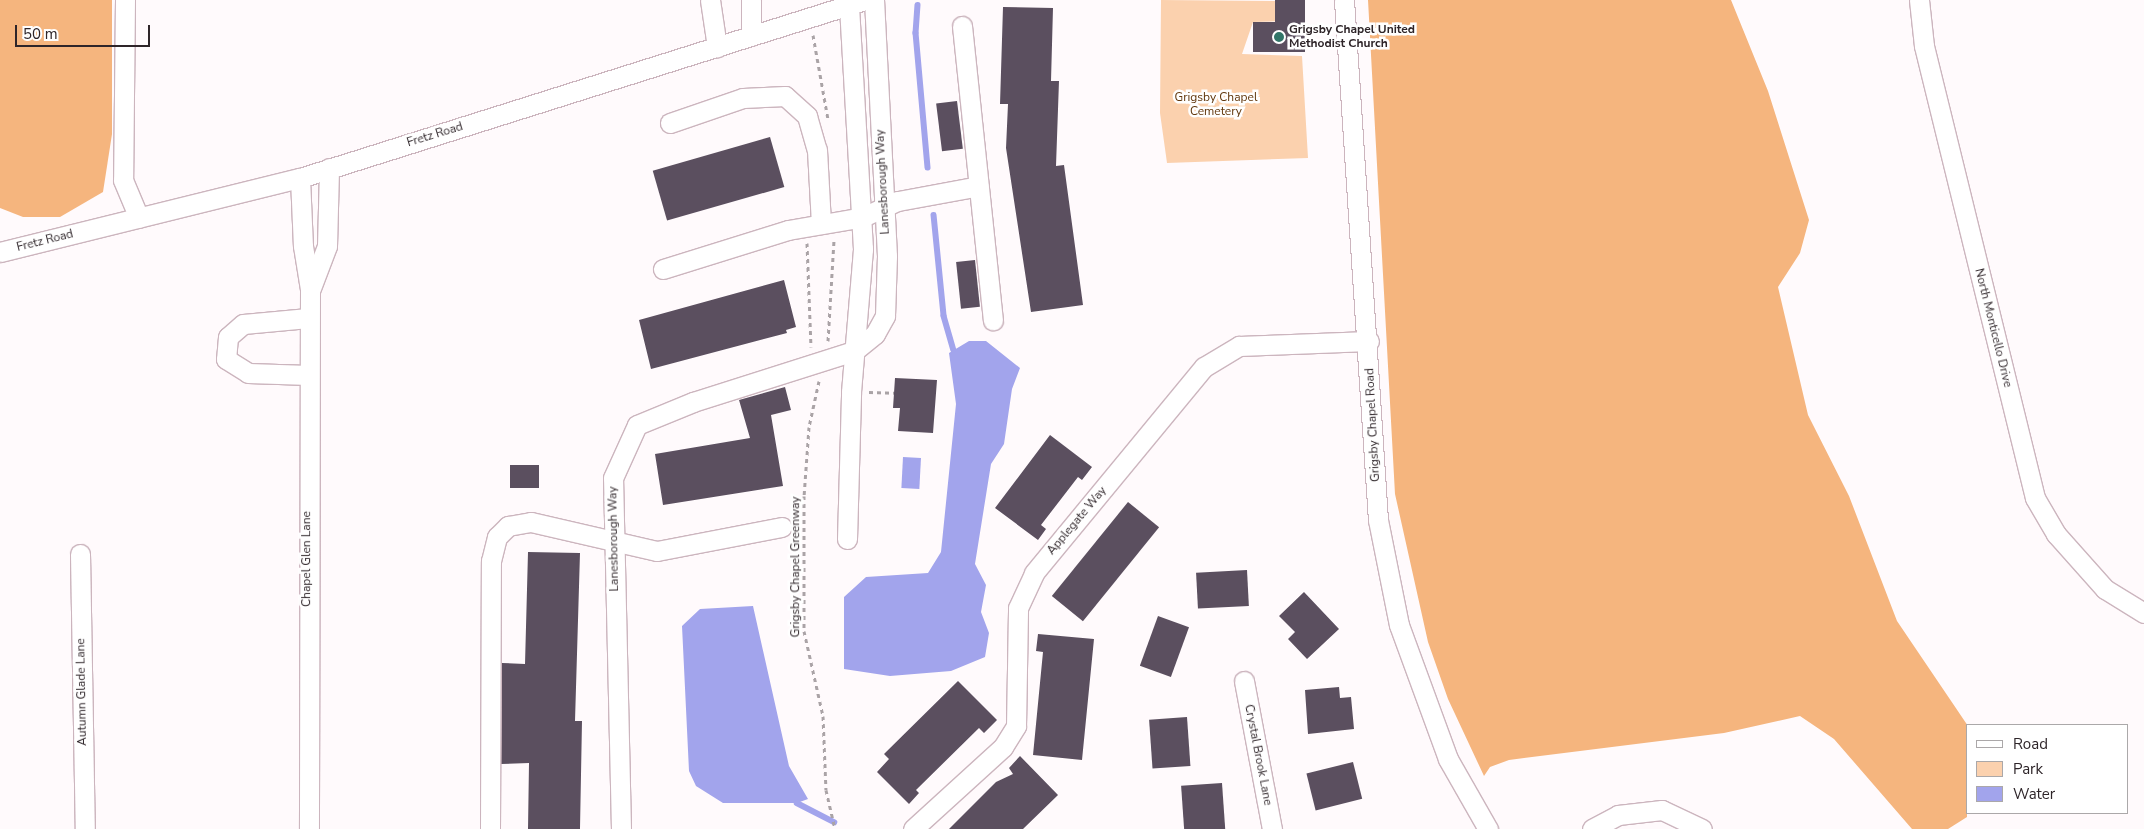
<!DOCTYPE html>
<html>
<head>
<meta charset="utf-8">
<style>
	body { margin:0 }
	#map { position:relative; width:2144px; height:829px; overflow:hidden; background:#fffafc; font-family:"Nunito Sans",sans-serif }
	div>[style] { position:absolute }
	.green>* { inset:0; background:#fbd1ae }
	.forest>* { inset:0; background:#f5b57e }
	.water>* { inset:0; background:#a2a4ec; transform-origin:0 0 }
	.stream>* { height:5.5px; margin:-2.75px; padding:0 2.75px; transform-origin:2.75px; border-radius:2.75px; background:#a2a4ec }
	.building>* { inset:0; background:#5b4f5f; transform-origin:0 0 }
	.path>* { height:3px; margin-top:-1.5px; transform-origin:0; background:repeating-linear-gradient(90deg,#aaa3a6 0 4px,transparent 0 8px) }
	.roads { filter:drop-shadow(1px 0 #ccb5be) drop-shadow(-1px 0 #ccb5be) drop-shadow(0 1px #ccb5be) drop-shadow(0 -1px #ccb5be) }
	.minor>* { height:19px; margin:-9.5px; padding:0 9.5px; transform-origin:9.5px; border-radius:9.5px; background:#fff }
	.dots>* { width:14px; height:14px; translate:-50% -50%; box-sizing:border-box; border:2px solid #fff; border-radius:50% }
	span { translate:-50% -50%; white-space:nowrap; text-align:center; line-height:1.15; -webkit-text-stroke:5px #fff; paint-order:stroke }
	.poi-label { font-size:12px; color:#2e2529; font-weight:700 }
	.left { translate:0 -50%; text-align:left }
	.park-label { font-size:12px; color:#61370c }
	.street-label { font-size:12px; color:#2e2529 }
	.legend { position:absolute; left:1966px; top:724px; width:162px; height:90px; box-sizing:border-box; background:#fff; border:1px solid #aba8a9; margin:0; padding:6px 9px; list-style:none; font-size:15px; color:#2e2529 }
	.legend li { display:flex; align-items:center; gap:10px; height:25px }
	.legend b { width:25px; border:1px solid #aba8a9 }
	.scale { position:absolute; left:15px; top:25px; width:135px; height:22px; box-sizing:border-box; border:2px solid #2e2529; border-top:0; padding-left:6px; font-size:15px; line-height:18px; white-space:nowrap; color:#2e2529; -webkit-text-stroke:4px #fff; paint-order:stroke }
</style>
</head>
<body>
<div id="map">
	<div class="green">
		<i style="clip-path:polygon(1161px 0,1285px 1px,1285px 21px,1253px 22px,1242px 54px,1302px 56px,1308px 158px,1167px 163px,1160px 113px)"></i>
	</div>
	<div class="forest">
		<i style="clip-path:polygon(0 0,112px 0,112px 134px,103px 192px,60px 217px,23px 217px,0 208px)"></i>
		<i style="clip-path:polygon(1368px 0,1731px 0,1768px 91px,1809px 220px,1800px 253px,1778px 287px,1808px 415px,1849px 496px,1897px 621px,1968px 726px,1967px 817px,1948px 829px,1912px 829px,1834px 739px,1800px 716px,1724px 733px,1509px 760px,1490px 767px,1484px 776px,1448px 699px,1428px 642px,1395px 494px)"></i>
	</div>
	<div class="water">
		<i style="clip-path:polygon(969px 341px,986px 341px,1020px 368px,1012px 389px,1004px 444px,991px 464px,975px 564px,986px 585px,981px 612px,989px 633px,985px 657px,951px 671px,890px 676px,844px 669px,844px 597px,866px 577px,928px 573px,941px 552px,956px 404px,949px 353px)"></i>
		<i style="left:903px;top:457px;width:18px;height:31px;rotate:3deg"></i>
		<i style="clip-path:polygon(753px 606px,789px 766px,808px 799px,797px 803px,723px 803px,696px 786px,689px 771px,682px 626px,700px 609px)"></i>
	</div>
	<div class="stream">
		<i style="left:918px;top:5px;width:28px;rotate:94deg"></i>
		<i style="left:916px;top:33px;width:135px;rotate:84.9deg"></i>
		<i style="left:934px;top:215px;width:101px;rotate:84.3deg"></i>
		<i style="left:944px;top:316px;width:35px;rotate:74deg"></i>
		<i style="left:797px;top:803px;width:42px;rotate:27.2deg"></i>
	</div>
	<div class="building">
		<i style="clip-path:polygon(1275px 0,1305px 0,1305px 52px,1253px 52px,1253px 22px,1275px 22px)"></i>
		<i style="clip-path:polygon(1003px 7px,1053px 8px,1051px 81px,1059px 81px,1056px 166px,1064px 165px,1083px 305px,1031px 312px,1006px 148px,1008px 104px,1000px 104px)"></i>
		<i style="left:957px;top:101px;width:48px;height:21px;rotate:83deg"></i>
		<i style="left:770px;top:137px;width:52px;height:122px;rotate:74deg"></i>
		<i style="left:975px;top:260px;width:47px;height:19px;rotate:84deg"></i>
		<i style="clip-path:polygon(784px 280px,796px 327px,786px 330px,787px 333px,651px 369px,639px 320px)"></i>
		<i style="clip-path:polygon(895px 378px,937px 380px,933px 433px,898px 431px,900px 408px,893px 408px)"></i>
		<i style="clip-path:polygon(785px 387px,791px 410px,771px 415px,783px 486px,663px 505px,655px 454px,750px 438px,739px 400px)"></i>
		<i style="clip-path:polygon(1050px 435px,1092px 467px,1082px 480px,1078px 477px,1041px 525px,1046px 529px,1038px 540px,995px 508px)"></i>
		<i style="left:510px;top:465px;width:29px;height:23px"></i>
		<i style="left:1128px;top:502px;width:40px;height:121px;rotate:39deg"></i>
		<i style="clip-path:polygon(528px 552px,580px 553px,575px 721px,582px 721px,580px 829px,528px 829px,529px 763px,501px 764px,502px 663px,525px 664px)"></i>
		<i style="left:1247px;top:570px;width:36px;height:51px;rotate:87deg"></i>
		<i style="clip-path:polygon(1304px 592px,1339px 629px,1307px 659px,1288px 639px,1295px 632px,1279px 616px)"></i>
		<i style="left:1158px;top:616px;width:33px;height:53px;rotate:20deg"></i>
		<i style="clip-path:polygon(1038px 634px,1094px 639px,1082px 760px,1033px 755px,1043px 652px,1036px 651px)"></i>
		<i style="clip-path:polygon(958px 681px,997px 720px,984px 733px,979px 728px,916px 790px,919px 793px,909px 804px,877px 772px,889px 759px,884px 754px)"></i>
		<i style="clip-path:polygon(1339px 687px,1340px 698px,1351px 697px,1354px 729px,1308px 734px,1305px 690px)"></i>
		<i style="left:1187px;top:717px;width:49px;height:38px;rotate:86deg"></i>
		<i style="clip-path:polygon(1020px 756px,1058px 795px,1023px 829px,949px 829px,996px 782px,1013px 774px,1009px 768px)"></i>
		<i style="left:1353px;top:762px;width:38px;height:48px;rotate:76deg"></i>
		<i style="left:1222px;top:783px;width:46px;height:41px;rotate:86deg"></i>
	</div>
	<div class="path">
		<i style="left:813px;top:35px;width:85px;rotate:79.9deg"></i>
		<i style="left:807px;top:243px;width:104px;rotate:87.8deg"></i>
		<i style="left:828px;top:341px;width:101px;rotate:-86.6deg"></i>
		<i style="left:819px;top:381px;width:47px;rotate:102.3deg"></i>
		<i style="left:809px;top:427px;width:69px;rotate:94.1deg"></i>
		<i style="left:804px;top:496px;width:135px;rotate:90deg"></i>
		<i style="left:804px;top:631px;width:87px;rotate:77.4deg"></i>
		<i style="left:823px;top:716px;width:74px;rotate:87.7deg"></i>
		<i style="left:826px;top:790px;width:40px;rotate:77deg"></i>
		<i style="left:869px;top:392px;width:25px;rotate:2deg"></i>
	</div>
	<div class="roads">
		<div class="minor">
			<i style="left:125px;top:0;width:180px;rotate:90.6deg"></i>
			<i style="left:123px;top:180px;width:41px;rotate:67.2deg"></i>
			<i style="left:710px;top:0;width:48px;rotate:81.5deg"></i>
			<i style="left:751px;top:0;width:36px;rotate:90deg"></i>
			<i style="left:1344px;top:0;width:521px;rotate:86.26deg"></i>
			<i style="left:1378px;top:520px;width:107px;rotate:78.7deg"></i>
			<i style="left:1399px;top:625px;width:143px;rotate:69.9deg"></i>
			<i style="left:1448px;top:759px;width:81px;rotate:60.3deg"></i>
			<i style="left:1919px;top:0;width:46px;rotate:83.8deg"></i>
			<i style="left:1924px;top:46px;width:465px;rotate:76.2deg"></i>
			<i style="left:2035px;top:498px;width:42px;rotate:59.7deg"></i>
			<i style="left:2056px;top:534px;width:74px;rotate:48.3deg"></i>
			<i style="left:2105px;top:589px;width:46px;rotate:31.6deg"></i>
			<i style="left:962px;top:26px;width:296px;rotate:84deg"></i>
			<i style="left:670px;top:123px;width:77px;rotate:-18.9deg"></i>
			<i style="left:743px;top:98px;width:42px;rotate:-2.7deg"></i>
			<i style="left:785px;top:96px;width:30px;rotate:42deg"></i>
			<i style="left:807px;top:116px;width:35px;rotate:74deg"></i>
			<i style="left:817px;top:150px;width:74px;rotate:86.9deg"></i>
			<i style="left:300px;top:178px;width:68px;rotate:87.5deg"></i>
			<i style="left:303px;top:246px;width:44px;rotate:80.8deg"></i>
			<i style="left:310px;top:289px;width:540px;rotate:90.11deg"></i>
			<i style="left:0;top:252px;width:309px;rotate:-13.9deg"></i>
			<i style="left:300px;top:178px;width:592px;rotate:-17.49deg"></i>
			<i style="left:663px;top:269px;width:131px;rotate:-17.3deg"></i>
			<i style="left:788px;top:230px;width:76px;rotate:-9.8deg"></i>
			<i style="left:863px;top:217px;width:38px;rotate:-25deg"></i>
			<i style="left:898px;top:201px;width:82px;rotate:-10.5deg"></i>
			<i style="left:311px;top:288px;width:45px;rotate:-69.1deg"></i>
			<i style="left:327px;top:246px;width:78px;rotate:-88.5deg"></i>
			<i style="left:308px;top:318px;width:65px;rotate:174.7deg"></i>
			<i style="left:243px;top:324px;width:20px;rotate:139deg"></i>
			<i style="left:228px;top:337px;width:22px;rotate:95deg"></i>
			<i style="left:226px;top:359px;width:26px;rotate:32deg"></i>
			<i style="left:248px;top:373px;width:61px;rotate:1.9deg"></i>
			<i style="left:847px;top:539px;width:147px;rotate:-88.4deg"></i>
			<i style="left:851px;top:392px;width:144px;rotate:-85.2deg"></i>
			<i style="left:863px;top:249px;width:243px;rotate:-93.3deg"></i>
			<i style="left:80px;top:554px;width:275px;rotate:89deg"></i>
			<i style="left:1244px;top:681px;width:151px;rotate:79.3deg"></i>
			<i style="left:490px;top:829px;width:268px;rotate:-89.8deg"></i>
			<i style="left:491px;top:561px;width:25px;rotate:-76deg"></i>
			<i style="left:497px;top:537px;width:16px;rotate:-45deg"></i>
			<i style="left:508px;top:526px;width:23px;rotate:-10deg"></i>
			<i style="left:531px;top:522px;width:129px;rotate:13deg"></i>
			<i style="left:657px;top:551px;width:127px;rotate:-10.9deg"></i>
			<i style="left:621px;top:829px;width:351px;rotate:-91.3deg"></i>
			<i style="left:613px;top:478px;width:58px;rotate:-65.6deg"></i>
			<i style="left:637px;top:425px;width:61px;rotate:-22.3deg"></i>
			<i style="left:693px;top:402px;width:169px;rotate:-17.6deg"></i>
			<i style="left:854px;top:351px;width:27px;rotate:-39deg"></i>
			<i style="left:875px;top:334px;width:21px;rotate:-61deg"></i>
			<i style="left:885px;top:316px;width:60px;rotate:-88.1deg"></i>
			<i style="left:887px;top:256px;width:256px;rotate:-92.9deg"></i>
			<i style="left:913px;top:829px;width:122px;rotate:-42.3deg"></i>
			<i style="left:1003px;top:747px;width:25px;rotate:-58deg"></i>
			<i style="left:1016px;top:726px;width:118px;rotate:-89deg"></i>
			<i style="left:1018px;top:608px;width:38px;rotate:-65deg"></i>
			<i style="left:1034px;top:573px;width:267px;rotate:-50.5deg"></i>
			<i style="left:1204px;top:367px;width:41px;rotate:-31deg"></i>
			<i style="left:1239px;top:346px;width:130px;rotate:-2.2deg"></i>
			<i style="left:1592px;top:829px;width:30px;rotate:-28deg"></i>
			<i style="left:1618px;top:815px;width:44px;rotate:-6.5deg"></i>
			<i style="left:1662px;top:810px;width:44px;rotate:25.4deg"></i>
		</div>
	</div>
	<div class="dots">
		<i style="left:1279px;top:37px;background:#327568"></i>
	</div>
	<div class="poi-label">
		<span class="left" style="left:1289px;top:37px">Grigsby Chapel United<br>Methodist Church</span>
	</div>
	<div class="park-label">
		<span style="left:1216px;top:105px">Grigsby Chapel<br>Cemetery</span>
	</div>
	<div class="street-label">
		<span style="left:435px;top:135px;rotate:-17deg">Fretz Road</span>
		<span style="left:883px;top:182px;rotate:-93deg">Lanesborough Way</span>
		<span style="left:45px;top:241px;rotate:-14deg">Fretz Road</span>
		<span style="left:1993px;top:328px;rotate:76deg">North Monticello Drive</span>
		<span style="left:1373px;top:425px;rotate:-93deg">Grigsby Chapel Road</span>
		<span style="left:1077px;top:521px;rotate:-50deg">Applegate Way</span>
		<span style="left:614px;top:539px;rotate:-91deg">Lanesborough Way</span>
		<span style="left:307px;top:559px;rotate:-90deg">Chapel Glen Lane</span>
		<span style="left:796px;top:567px;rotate:-90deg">Grigsby Chapel Greenway</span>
		<span style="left:82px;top:692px;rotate:-91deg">Autumn Glade Lane</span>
		<span style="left:1258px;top:755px;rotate:79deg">Crystal Brook Lane</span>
	</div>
	<ul class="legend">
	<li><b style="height:6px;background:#fff"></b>Road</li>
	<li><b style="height:14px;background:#fbd1ae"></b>Park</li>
	<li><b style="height:14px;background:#a2a4ec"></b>Water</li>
	</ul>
	<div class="scale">50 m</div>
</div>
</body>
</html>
